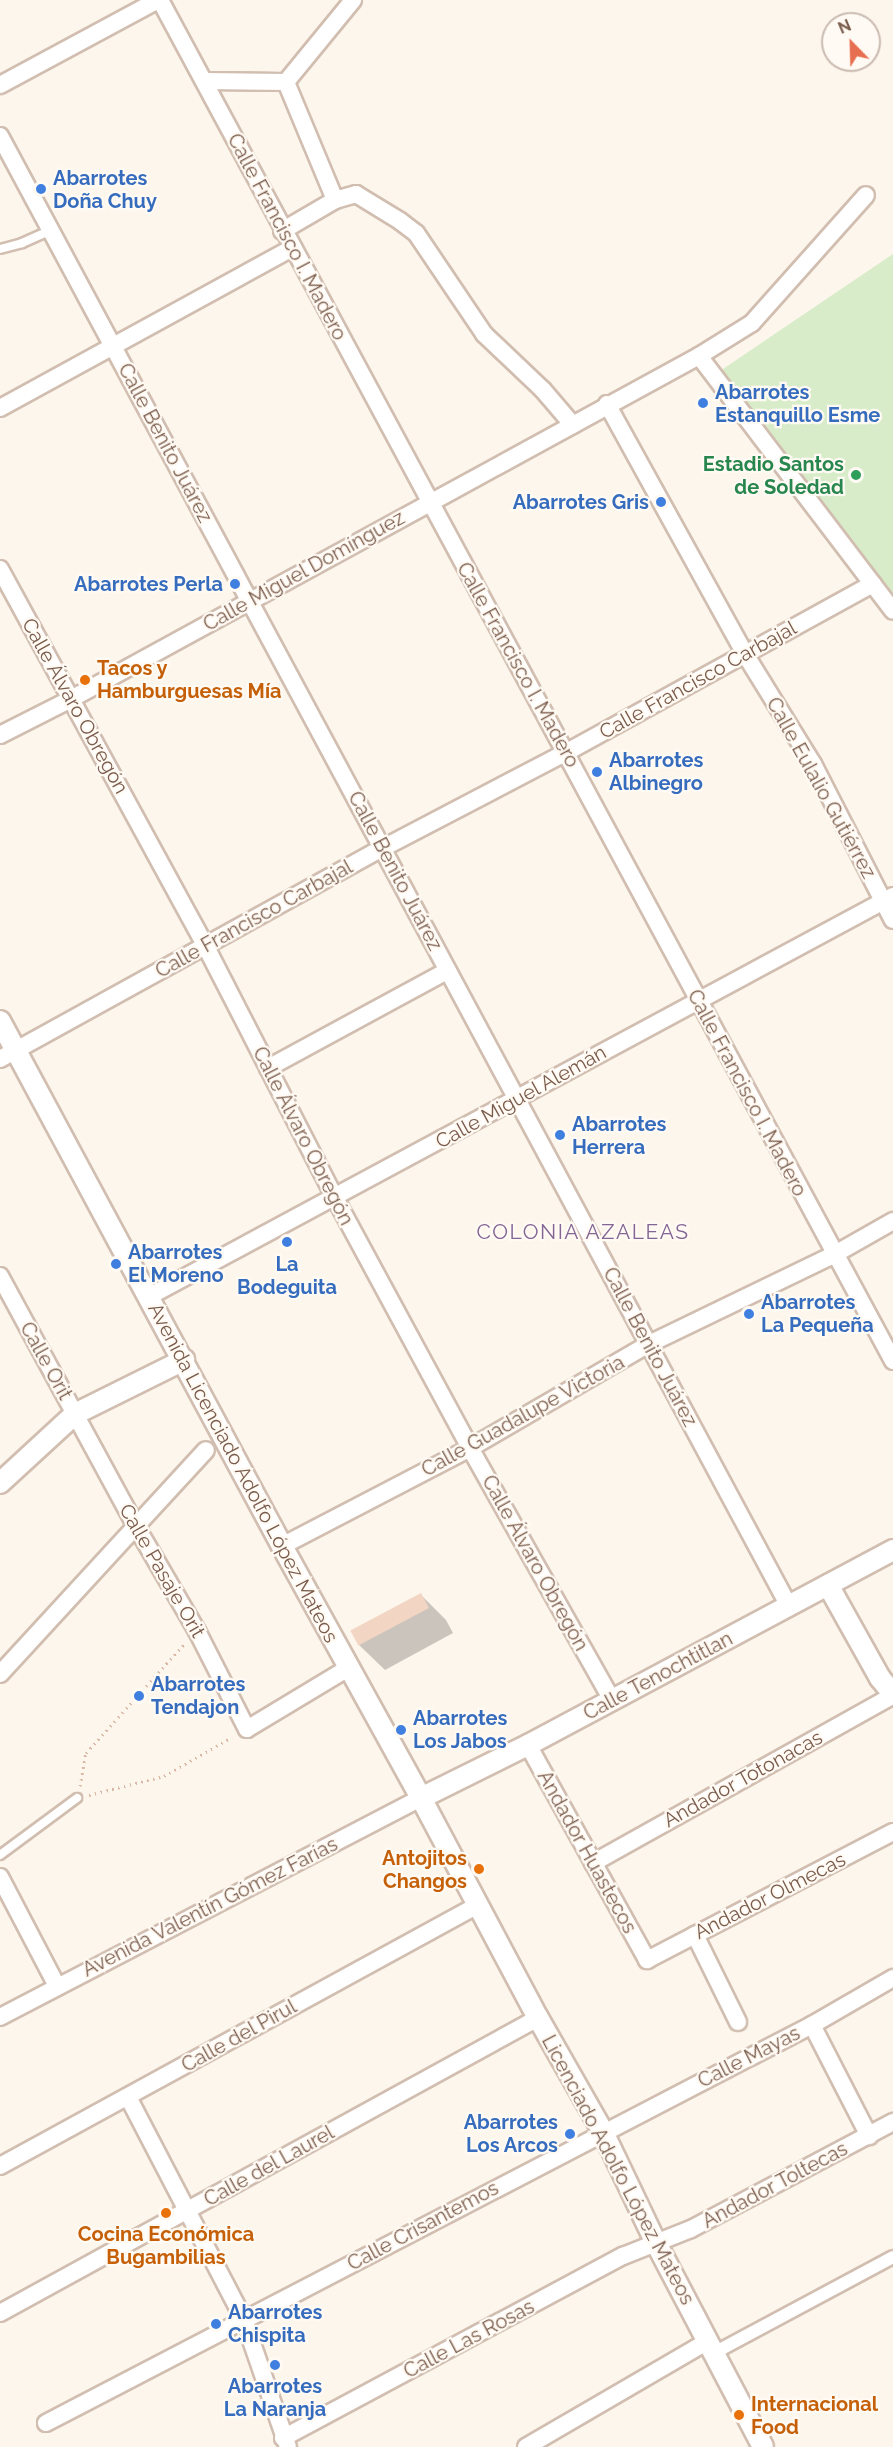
<!DOCTYPE html>
<html>
<head>
<meta charset="utf-8">
<style>
	body { margin:0 }
	#map { position:relative; width:893px; height:2447px; overflow:hidden; background:#fdf6ec; font-family:Raleway,sans-serif }
	div>[style] { position:absolute }
	.green>* { inset:0; background:#d8ecc9 }
	.shadow>* { inset:0; background:#0003 }
	.building>* { inset:0; background:#f3d5c3; transform-origin:0 0 }
	.path>* { height:3px; margin-top:-1.5px; transform-origin:0; background:repeating-linear-gradient(90deg,#d9b8a5 0 1.5px,transparent 0 6px) }
	.roads { filter:drop-shadow(2px 0 #d1beb0) drop-shadow(-2px 0 #d1beb0) drop-shadow(0 2px #d1beb0) drop-shadow(0 -2px #d1beb0) }
	.service>* { height:8px; margin:-4px; padding:0 4px; transform-origin:4px; border-radius:4px; background:#fff }
	.pedestrian>* { height:12px; margin:-6px; padding:0 6px; transform-origin:6px; border-radius:6px; background:#fff }
	.minor>* { height:16px; margin:-8px; padding:0 8px; transform-origin:8px; border-radius:8px; background:#fff }
	.tertiary>* { height:20px; margin:-10px; padding:0 10px; transform-origin:10px; border-radius:10px; background:#fff }
	.dots>* { width:16px; height:16px; translate:-50% -50%; box-sizing:border-box; border:3px solid #fffaf3; border-radius:50% }
	span { translate:-50% -50%; white-space:nowrap; text-align:center; line-height:1.15; -webkit-text-stroke:4.5px #fffaf3; paint-order:stroke }
	.shop-label { font-size:20px; color:#366cbe; font-weight:700 }
	.left { translate:0 -50%; text-align:left }
	.right { translate:-100% -50%; text-align:right }
	.street-label { font-size:20px; color:#7a5c4d }
	.leisure-label { font-size:20px; color:#27864d; font-weight:700 }
	.food-label { font-size:20px; color:#c56008; font-weight:700 }
	.neighbourhood-label { font-size:21px; color:#846695; letter-spacing:1.5px }
	.north { position:absolute; left:821px; top:12px; width:60px; height:60px; box-sizing:border-box; background:#fffaf3; border:2px solid #cabbb1; border-radius:50%; rotate:337deg; font-size:16px; font-weight:700; line-height:24px; text-align:center; color:#7a5c4d }
	.north::after { content:''; display:block; margin:auto; width:21px; height:27px; background:#e76f51; clip-path:polygon(50% 0,100% 100%,50% 72%,0 100%) }
</style>
</head>
<body>
<div id="map">
	<div class="green">
		<i style="clip-path:polygon(893px 254px,893px 595px,720px 371px)"></i>
	</div>
	<div class="shadow">
		<i style="clip-path:polygon(421px 1595px,446px 1620px,453px 1633px,385px 1670px,359px 1645px)"></i>
	</div>
	<div class="building">
		<i style="left:421px;top:1593px;width:17px;height:80px;rotate:62deg"></i>
	</div>
	<div class="path">
		<i style="left:80px;top:1786px;width:34px;rotate:-80deg"></i>
		<i style="left:86px;top:1753px;width:148px;rotate:-48deg"></i>
		<i style="left:89px;top:1795px;width:77px;rotate:-14.2deg"></i>
		<i style="left:164px;top:1776px;width:78px;rotate:-29.8deg"></i>
	</div>
	<div class="roads">
		<div class="service">
			<i style="left:0;top:249px;width:23px;rotate:-15deg"></i>
			<i style="left:22px;top:243px;width:32px;rotate:-24deg"></i>
			<i style="left:0;top:1855px;width:96px;rotate:-36.5deg"></i>
		</div>
		<div class="pedestrian">
			<i style="left:714px;top:2353px;width:203px;rotate:-28.2deg"></i>
		</div>
		<div class="minor">
			<i style="left:160px;top:0;width:1546px;rotate:61.69deg"></i>
			<i style="left:206px;top:81px;width:80px;rotate:0.7deg"></i>
			<i style="left:286px;top:82px;width:128px;rotate:67.4deg"></i>
			<i style="left:286px;top:82px;width:106px;rotate:-50.7deg"></i>
			<i style="left:0;top:85px;width:179px;rotate:-28.3deg"></i>
			<i style="left:0;top:136px;width:1668px;rotate:61.78deg"></i>
			<i style="left:282px;top:231px;width:61px;rotate:-30.3deg"></i>
			<i style="left:335px;top:200px;width:22px;rotate:-16deg"></i>
			<i style="left:356px;top:194px;width:52px;rotate:31.5deg"></i>
			<i style="left:400px;top:221px;width:20px;rotate:37deg"></i>
			<i style="left:416px;top:233px;width:122px;rotate:56deg"></i>
			<i style="left:484px;top:334px;width:81px;rotate:43.5deg"></i>
			<i style="left:543px;top:390px;width:46px;rotate:49.4deg"></i>
			<i style="left:699px;top:356px;width:320px;rotate:52.7deg"></i>
			<i style="left:607px;top:404px;width:286px;rotate:61.1deg"></i>
			<i style="left:745px;top:654px;width:129px;rotate:58.3deg"></i>
			<i style="left:813px;top:764px;width:175px;rotate:62.9deg"></i>
			<i style="left:0;top:408px;width:333px;rotate:-28.7deg"></i>
			<i style="left:0;top:569px;width:428px;rotate:61.4deg"></i>
			<i style="left:205px;top:945px;width:284px;rotate:62.8deg"></i>
			<i style="left:335px;top:1198px;width:284px;rotate:61.6deg"></i>
			<i style="left:470px;top:1448px;width:289px;rotate:60.6deg"></i>
			<i style="left:0;top:735px;width:80px;rotate:-26.9deg"></i>
			<i style="left:71px;top:699px;width:716px;rotate:-28.64deg"></i>
			<i style="left:699px;top:356px;width:62px;rotate:-31.9deg"></i>
			<i style="left:752px;top:323px;width:171px;rotate:-48.3deg"></i>
			<i style="left:0;top:1059px;width:437px;rotate:-28.9deg"></i>
			<i style="left:383px;top:848px;width:208px;rotate:-27.6deg"></i>
			<i style="left:567px;top:752px;width:349px;rotate:-28.8deg"></i>
			<i style="left:268px;top:1068px;width:204px;rotate:-28.5deg"></i>
			<i style="left:0;top:1276px;width:287px;rotate:61.5deg"></i>
			<i style="left:137px;top:1528px;width:119px;rotate:59.8deg"></i>
			<i style="left:197px;top:1631px;width:110px;rotate:63deg"></i>
			<i style="left:247px;top:1729px;width:118px;rotate:-31.1deg"></i>
			<i style="left:148px;top:1297px;width:846px;rotate:-28.29deg"></i>
			<i style="left:282px;top:1546px;width:212px;rotate:-27.5deg"></i>
			<i style="left:470px;top:1448px;width:207px;rotate:-30.2deg"></i>
			<i style="left:649px;top:1344px;width:207px;rotate:-25.8deg"></i>
			<i style="left:835px;top:1254px;width:67px;rotate:-29.6deg"></i>
			<i style="left:0;top:1674px;width:304px;rotate:-47.4deg"></i>
			<i style="left:528px;top:1745px;width:246px;rotate:61deg"></i>
			<i style="left:647px;top:1960px;width:277px;rotate:-27.5deg"></i>
			<i style="left:593px;top:1863px;width:344px;rotate:-29.2deg"></i>
			<i style="left:0;top:1877px;width:123px;rotate:62.4deg"></i>
			<i style="left:695px;top:1935px;width:97px;rotate:63.7deg"></i>
			<i style="left:0;top:2017px;width:475px;rotate:-27.5deg"></i>
			<i style="left:812px;top:2025px;width:125px;rotate:62.8deg"></i>
			<i style="left:128px;top:2097px;width:251px;rotate:62.5deg"></i>
			<i style="left:244px;top:2320px;width:134px;rotate:70.9deg"></i>
			<i style="left:0;top:2166px;width:545px;rotate:-28.64deg"></i>
			<i style="left:0;top:2313px;width:614px;rotate:-28.74deg"></i>
			<i style="left:46px;top:2423px;width:863px;rotate:-27.46deg"></i>
			<i style="left:812px;top:2025px;width:94px;rotate:-30.1deg"></i>
			<i style="left:283px;top:2438px;width:386px;rotate:-28.2deg"></i>
			<i style="left:623px;top:2256px;width:73px;rotate:-21.7deg"></i>
			<i style="left:691px;top:2229px;width:229px;rotate:-27.9deg"></i>
			<i style="left:526px;top:2447px;width:211px;rotate:-30.2deg"></i>
		</div>
		<div class="tertiary">
			<i style="left:0;top:1021px;width:596px;rotate:61.76deg"></i>
			<i style="left:282px;top:1546px;width:288px;rotate:61.1deg"></i>
			<i style="left:421px;top:1798px;width:249px;rotate:62deg"></i>
			<i style="left:538px;top:2018px;width:131px;rotate:60.3deg"></i>
			<i style="left:603px;top:2132px;width:123px;rotate:64.5deg"></i>
			<i style="left:656px;top:2243px;width:230px;rotate:62.3deg"></i>
			<i style="left:0;top:1483px;width:102px;rotate:-42.6deg"></i>
			<i style="left:75px;top:1414px;width:122px;rotate:-26.4deg"></i>
			<i style="left:828px;top:1585px;width:107px;rotate:60.8deg"></i>
			<i style="left:880px;top:1678px;width:21px;rotate:51deg"></i>
			<i style="left:421px;top:1798px;width:119px;rotate:-26.4deg"></i>
			<i style="left:528px;top:1745px;width:414px;rotate:-28.1deg"></i>
		</div>
	</div>
	<div class="dots">
		<i style="left:41px;top:189px;background:#3f7fe0"></i>
		<i style="left:703px;top:403px;background:#3f7fe0"></i>
		<i style="left:856px;top:475px;background:#2e9e5b"></i>
		<i style="left:661px;top:502px;background:#3f7fe0"></i>
		<i style="left:235px;top:584px;background:#3f7fe0"></i>
		<i style="left:85px;top:680px;background:#e8710a"></i>
		<i style="left:597px;top:772px;background:#3f7fe0"></i>
		<i style="left:560px;top:1135px;background:#3f7fe0"></i>
		<i style="left:287px;top:1242px;background:#3f7fe0"></i>
		<i style="left:116px;top:1264px;background:#3f7fe0"></i>
		<i style="left:749px;top:1314px;background:#3f7fe0"></i>
		<i style="left:139px;top:1696px;background:#3f7fe0"></i>
		<i style="left:401px;top:1730px;background:#3f7fe0"></i>
		<i style="left:479px;top:1869px;background:#e8710a"></i>
		<i style="left:570px;top:2134px;background:#3f7fe0"></i>
		<i style="left:166px;top:2213px;background:#e8710a"></i>
		<i style="left:216px;top:2324px;background:#3f7fe0"></i>
		<i style="left:275px;top:2365px;background:#3f7fe0"></i>
		<i style="left:739px;top:2415px;background:#e8710a"></i>
	</div>
	<div class="shop-label">
		<span class="left" style="left:53px;top:190px">Abarrotes<br>Doña Chuy</span>
		<span class="left" style="left:715px;top:404px">Abarrotes<br>Estanquillo Esme</span>
		<span class="right" style="left:649px;top:502px">Abarrotes Gris</span>
		<span class="right" style="left:223px;top:584px">Abarrotes Perla</span>
		<span class="left" style="left:609px;top:772px">Abarrotes<br>Albinegro</span>
		<span class="left" style="left:572px;top:1136px">Abarrotes<br>Herrera</span>
		<span class="left" style="left:128px;top:1264px">Abarrotes<br>El Moreno</span>
		<span style="left:287px;top:1276px">La<br>Bodeguita</span>
		<span class="left" style="left:761px;top:1314px">Abarrotes<br>La Pequeña</span>
		<span class="left" style="left:151px;top:1696px">Abarrotes<br>Tendajon</span>
		<span class="left" style="left:413px;top:1730px">Abarrotes<br>Los Jabos</span>
		<span class="right" style="left:558px;top:2134px">Abarrotes<br>Los Arcos</span>
		<span class="left" style="left:228px;top:2324px">Abarrotes<br>Chispita</span>
		<span style="left:275px;top:2398px">Abarrotes<br>La Naranja</span>
	</div>
	<div class="street-label">
		<span style="left:287px;top:237px;rotate:62deg">Calle Francisco I. Madero</span>
		<span style="left:165px;top:443px;rotate:62deg">Calle Benito Juárez</span>
		<span style="left:304px;top:571px;rotate:-29deg">Calle Miguel Domínguez</span>
		<span style="left:518px;top:665px;rotate:61deg">Calle Francisco I. Madero</span>
		<span style="left:698px;top:680px;rotate:-29deg">Calle Francisco Carbajal</span>
		<span style="left:75px;top:706px;rotate:61deg">Calle Álvaro Obregón</span>
		<span style="left:821px;top:788px;rotate:61deg">Calle Eulalio Gutiérrez</span>
		<span style="left:395px;top:871px;rotate:62deg">Calle Benito Juárez</span>
		<span style="left:254px;top:919px;rotate:-29deg">Calle Francisco Carbajal</span>
		<span style="left:747px;top:1093px;rotate:62deg">Calle Francisco I. Madero</span>
		<span style="left:521px;top:1097px;rotate:-29deg">Calle Miguel Alemán</span>
		<span style="left:303px;top:1136px;rotate:63deg">Calle Álvaro Obregón</span>
		<span style="left:650px;top:1347px;rotate:62deg">Calle Benito Juárez</span>
		<span style="left:46px;top:1361px;rotate:61deg">Calle Orit</span>
		<span style="left:523px;top:1416px;rotate:-29deg">Calle Guadalupe Victoria</span>
		<span style="left:243px;top:1473px;rotate:62deg">Avenida Licenciado Adolfo López Mateos</span>
		<span style="left:535px;top:1563px;rotate:61deg">Calle Álvaro Obregón</span>
		<span style="left:162px;top:1571px;rotate:60deg">Calle Pasaje Orit</span>
		<span style="left:658px;top:1676px;rotate:-28deg">Calle Tenochtitlan</span>
		<span style="left:743px;top:1779px;rotate:-29deg">Andador Totonacas</span>
		<span style="left:587px;top:1852px;rotate:61deg">Andador Huastecos</span>
		<span style="left:770px;top:1896px;rotate:-27deg">Andador Olmecas</span>
		<span style="left:210px;top:1907px;rotate:-27deg">Avenida Valentín Gómez Farías</span>
		<span style="left:239px;top:2036px;rotate:-29deg">Calle del Pirul</span>
		<span style="left:749px;top:2057px;rotate:-27deg">Calle Mayas</span>
		<span style="left:269px;top:2166px;rotate:-29deg">Calle del Laurel</span>
		<span style="left:618px;top:2170px;rotate:62deg">Licenciado Adolfo López Mateos</span>
		<span style="left:775px;top:2185px;rotate:-28deg">Andador Toltecas</span>
		<span style="left:423px;top:2226px;rotate:-28deg">Calle Crisantemos</span>
		<span style="left:469px;top:2339px;rotate:-28deg">Calle Las Rosas</span>
	</div>
	<div class="leisure-label">
		<span class="right" style="left:844px;top:476px">Estadio Santos<br>de Soledad</span>
	</div>
	<div class="food-label">
		<span class="left" style="left:97px;top:680px">Tacos y<br>Hamburguesas Mía</span>
		<span class="right" style="left:467px;top:1870px">Antojitos<br>Changos</span>
		<span style="left:166px;top:2246px">Cocina Económica<br>Bugambilias</span>
		<span class="left" style="left:751px;top:2416px">Internacional<br>Food</span>
	</div>
	<div class="neighbourhood-label">
		<span style="left:583px;top:1232px">COLONIA AZALEAS</span>
	</div>
	<div class="north">N</div>
</div>
</body>
</html>
